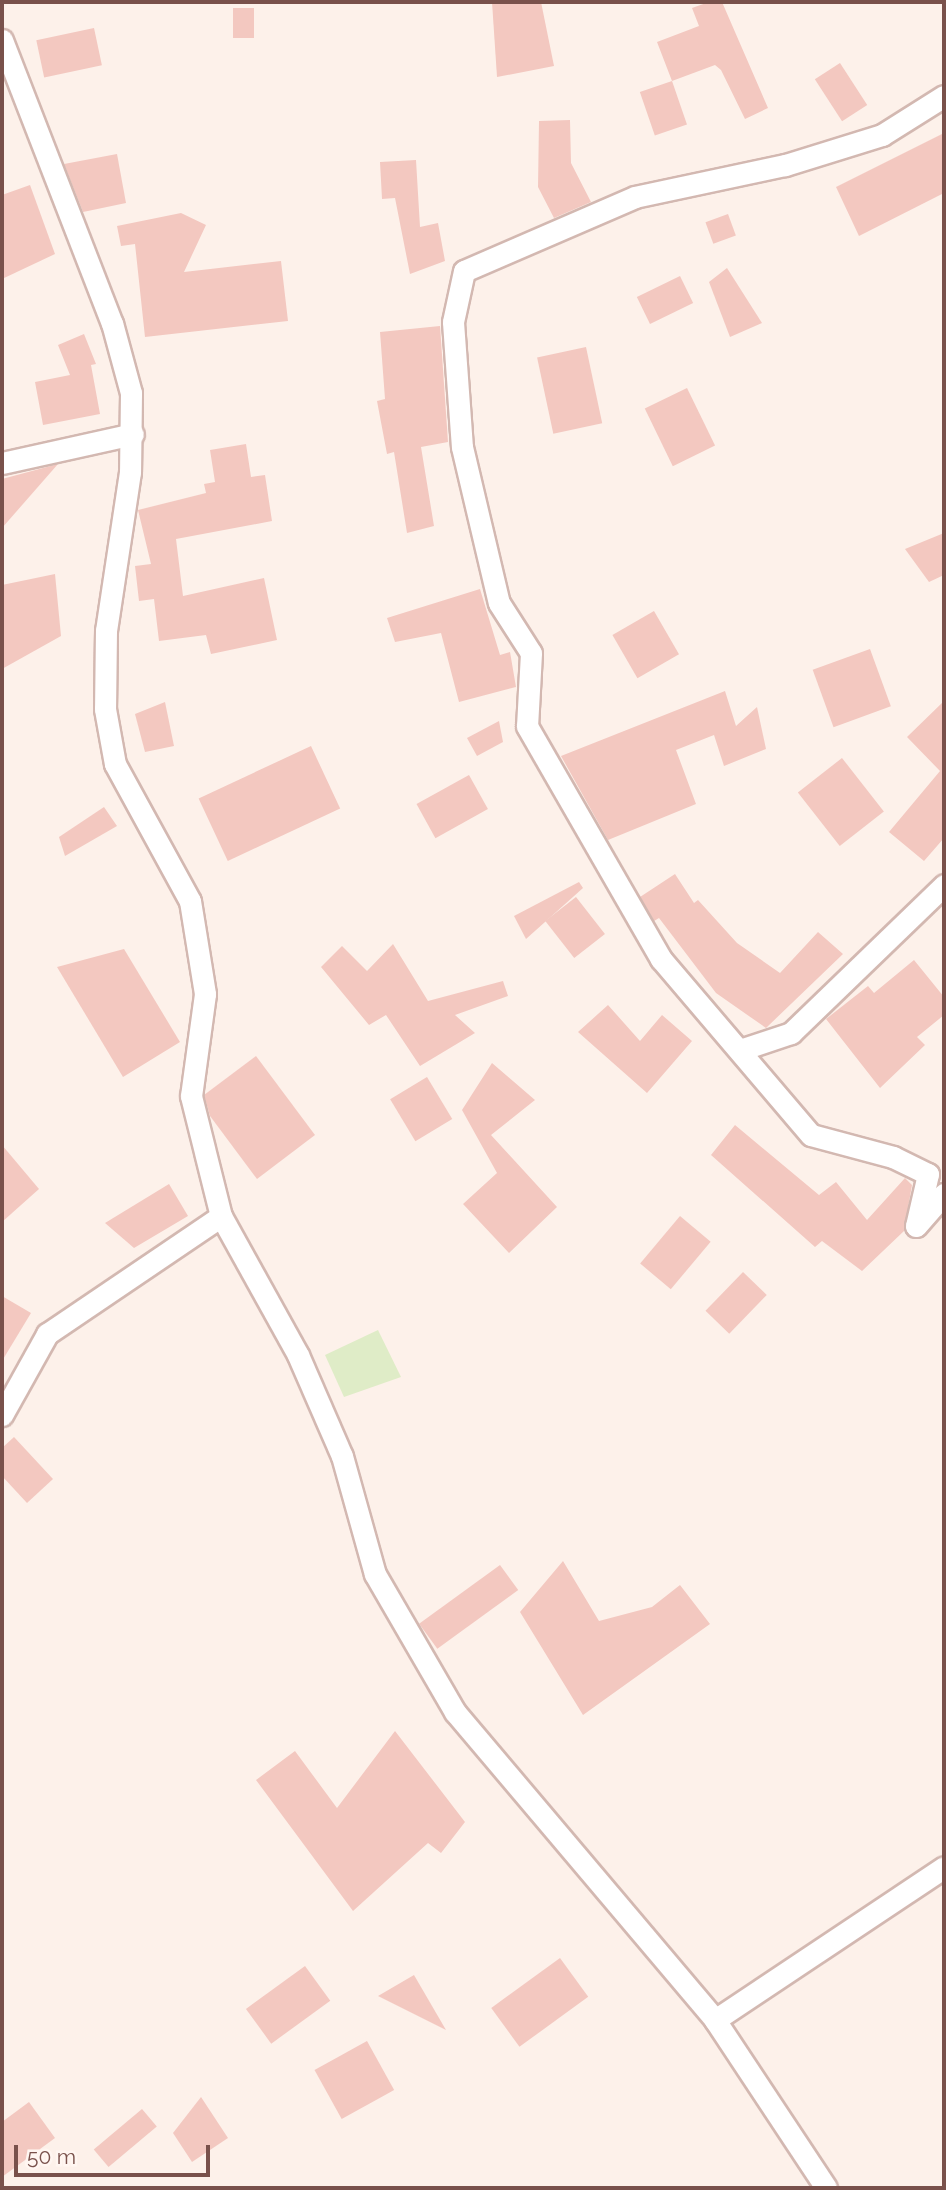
<!DOCTYPE html>
<html>
<head>
<meta charset="utf-8">
<style>
	body { margin:0 }
	#map { position:relative; width:946px; height:2190px; overflow:hidden; background:#fdf1ea; font-family:Raleway,sans-serif }
	div>[style] { position:absolute }
	.green>* { inset:0; background:#dfecc7 }
	.building>* { inset:0; background:#f3c8c0; transform-origin:0 0 }
	.roads { filter:drop-shadow(2px 0 #d3b8b1) drop-shadow(-2px 0 #d3b8b1) drop-shadow(0 2px #d3b8b1) drop-shadow(0 -2px #d3b8b1) }
	.minor>* { height:21px; margin:-10.5px; padding:0 10.5px; transform-origin:10.5px; border-radius:10.5px; background:#fff }
	span { translate:-50% -50%; white-space:nowrap; text-align:center; line-height:1.15; -webkit-text-stroke:6px #fff6f1; paint-order:stroke }
	.frame { position:absolute; inset:0; border:4px solid #79514b; pointer-events:none }
	.scale { position:absolute; left:14px; top:2145px; width:196px; height:32px; box-sizing:border-box; border:4px solid #79514b; border-top:0; padding-left:9px; font-size:21px; line-height:24px; white-space:nowrap; color:#79514b; -webkit-text-stroke:5px #fff6f1; paint-order:stroke }
</style>
</head>
<body>
<div id="map">
	<div class="green">
		<i style="clip-path:polygon(378px 1330px,401px 1377px,344px 1397px,325px 1355px)"></i>
	</div>
	<div class="building">
		<i style="clip-path:polygon(492px 2px,541px 2px,554px 66px,497px 77px)"></i>
		<i style="clip-path:polygon(709px 2px,722px 2px,768px 108px,745px 119px,721px 70px,715px 65px,672px 81px,657px 42px,699px 26px,692px 8px)"></i>
		<i style="left:233px;top:8px;width:21px;height:30px"></i>
		<i style="left:94px;top:28px;width:38px;height:59px;rotate:78deg"></i>
		<i style="left:840px;top:63px;width:50px;height:30px;rotate:57deg"></i>
		<i style="left:672px;top:81px;width:46px;height:34px;rotate:71deg"></i>
		<i style="clip-path:polygon(570px 120px,571px 163px,591px 202px,554px 218px,538px 187px,539px 121px)"></i>
		<i style="clip-path:polygon(944px 133px,944px 193px,859px 236px,836px 187px)"></i>
		<i style="clip-path:polygon(117px 154px,126px 203px,83px 212px,64px 164px)"></i>
		<i style="clip-path:polygon(416px 160px,420px 227px,438px 223px,445px 261px,410px 274px,395px 198px,382px 199px,380px 162px)"></i>
		<i style="clip-path:polygon(30px 185px,55px 254px,2px 279px,2px 195px)"></i>
		<i style="clip-path:polygon(181px 213px,206px 225px,184px 272px,281px 261px,288px 321px,145px 337px,135px 244px,121px 246px,117px 226px)"></i>
		<i style="left:728px;top:214px;width:23px;height:24px;rotate:70deg"></i>
		<i style="clip-path:polygon(727px 268px,762px 323px,730px 337px,709px 282px)"></i>
		<i style="left:680px;top:276px;width:30px;height:48px;rotate:64deg"></i>
		<i style="clip-path:polygon(440px 326px,448px 442px,421px 447px,434px 526px,407px 533px,394px 452px,387px 454px,377px 401px,385px 399px,380px 332px)"></i>
		<i style="clip-path:polygon(84px 334px,96px 364px,91px 365px,100px 414px,43px 425px,35px 382px,70px 375px,58px 345px)"></i>
		<i style="left:586px;top:347px;width:78px;height:50px;rotate:78deg"></i>
		<i style="left:687px;top:388px;width:64px;height:47px;rotate:64deg"></i>
		<i style="clip-path:polygon(246px 444px,251px 477px,265px 475px,272px 521px,176px 539px,183px 596px,264px 578px,277px 640px,211px 654px,206px 635px,159px 641px,154px 599px,139px 601px,135px 566px,151px 564px,138px 510px,206px 493px,204px 484px,215px 482px,210px 450px)"></i>
		<i style="clip-path:polygon(58px 464px,2px 528px,2px 479px)"></i>
		<i style="clip-path:polygon(944px 533px,944px 575px,929px 582px,905px 549px)"></i>
		<i style="clip-path:polygon(55px 574px,61px 636px,2px 669px,2px 585px)"></i>
		<i style="clip-path:polygon(480px 589px,500px 655px,510px 652px,516px 687px,459px 702px,441px 633px,395px 642px,387px 618px)"></i>
		<i style="left:654px;top:611px;width:50px;height:48px;rotate:60deg"></i>
		<i style="left:870px;top:649px;width:61px;height:61px;rotate:70deg"></i>
		<i style="clip-path:polygon(725px 691px,736px 726px,757px 707px,766px 749px,724px 766px,714px 735px,676px 750px,696px 804px,608px 840px,561px 756px)"></i>
		<i style="clip-path:polygon(944px 701px,944px 838px,924px 861px,889px 832px,940px 771px,907px 737px)"></i>
		<i style="clip-path:polygon(165px 702px,174px 746px,145px 752px,135px 714px)"></i>
		<i style="clip-path:polygon(499px 721px,503px 742px,477px 756px,467px 738px)"></i>
		<i style="left:311px;top:746px;width:69px;height:124px;rotate:65deg"></i>
		<i style="left:842px;top:758px;width:68px;height:56px;rotate:52deg"></i>
		<i style="left:469px;top:775px;width:39px;height:60px;rotate:61deg"></i>
		<i style="clip-path:polygon(104px 807px,117px 826px,65px 856px,59px 837px)"></i>
		<i style="clip-path:polygon(675px 874px,694px 903px,698px 900px,737px 943px,780px 973px,818px 932px,843px 954px,766px 1028px,716px 993px,659px 918px,654px 921px,640px 897px)"></i>
		<i style="clip-path:polygon(579px 882px,583px 888px,526px 939px,514px 916px)"></i>
		<i style="left:576px;top:897px;width:47px;height:39px;rotate:52deg"></i>
		<i style="clip-path:polygon(393px 944px,428px 1001px,503px 981px,508px 996px,455px 1015px,475px 1033px,420px 1066px,386px 1015px,369px 1025px,321px 967px,342px 946px,367px 971px)"></i>
		<i style="clip-path:polygon(124px 949px,180px 1042px,123px 1077px,57px 967px)"></i>
		<i style="clip-path:polygon(914px 960px,944px 997px,944px 1015px,917px 1037px,925px 1045px,880px 1088px,826px 1019px,868px 986px,874px 993px)"></i>
		<i style="clip-path:polygon(608px 1005px,640px 1041px,662px 1015px,692px 1041px,647px 1093px,578px 1032px)"></i>
		<i style="clip-path:polygon(256px 1056px,315px 1135px,257px 1179px,210px 1116px,204px 1095px)"></i>
		<i style="clip-path:polygon(492px 1063px,535px 1100px,491px 1135px,557px 1207px,509px 1253px,463px 1204px,497px 1173px,462px 1110px)"></i>
		<i style="left:427px;top:1077px;width:49px;height:43px;rotate:59deg"></i>
		<i style="clip-path:polygon(735px 1125px,819px 1195px,836px 1182px,867px 1220px,905px 1178px,912px 1185px,904px 1231px,862px 1271px,822px 1241px,815px 1247px,711px 1155px)"></i>
		<i style="clip-path:polygon(2px 1145px,39px 1189px,2px 1222px)"></i>
		<i style="clip-path:polygon(169px 1184px,188px 1216px,134px 1248px,105px 1223px)"></i>
		<i style="left:680px;top:1216px;width:40px;height:62px;rotate:40deg"></i>
		<i style="left:743px;top:1272px;width:33px;height:54px;rotate:44deg"></i>
		<i style="clip-path:polygon(2px 1296px,31px 1313px,2px 1361px)"></i>
		<i style="clip-path:polygon(14px 1437px,53px 1479px,27px 1503px,2px 1476px,2px 1448px)"></i>
		<i style="clip-path:polygon(563px 1561px,599px 1621px,652px 1607px,680px 1585px,710px 1624px,583px 1715px,520px 1612px)"></i>
		<i style="left:500px;top:1565px;width:31px;height:100px;rotate:54deg"></i>
		<i style="clip-path:polygon(395px 1731px,465px 1822px,441px 1853px,428px 1843px,353px 1911px,256px 1780px,295px 1751px,337px 1808px)"></i>
		<i style="left:560px;top:1958px;width:48px;height:85px;rotate:54deg"></i>
		<i style="left:305px;top:1966px;width:43px;height:73px;rotate:54deg"></i>
		<i style="clip-path:polygon(414px 1975px,446px 2030px,378px 1996px)"></i>
		<i style="left:367px;top:2041px;width:56px;height:60px;rotate:61deg"></i>
		<i style="clip-path:polygon(201px 2097px,228px 2138px,192px 2162px,173px 2133px)"></i>
		<i style="clip-path:polygon(29px 2102px,55px 2138px,2px 2177px,2px 2122px)"></i>
		<i style="left:142px;top:2109px;width:23px;height:63px;rotate:50deg"></i>
	</div>
	<div class="roads">
		<div class="minor">
			<i style="left:2px;top:40px;width:304px;rotate:68.8deg"></i>
			<i style="left:112px;top:323px;width:73px;rotate:74.8deg"></i>
			<i style="left:131px;top:393px;width:79px;rotate:90.7deg"></i>
			<i style="left:130px;top:472px;width:160px;rotate:98.6deg"></i>
			<i style="left:106px;top:630px;width:79px;rotate:90.7deg"></i>
			<i style="left:105px;top:709px;width:56px;rotate:79.7deg"></i>
			<i style="left:115px;top:764px;width:156px;rotate:61.3deg"></i>
			<i style="left:190px;top:901px;width:94px;rotate:80.8deg"></i>
			<i style="left:205px;top:994px;width:103px;rotate:97.8deg"></i>
			<i style="left:191px;top:1096px;width:124px;rotate:76deg"></i>
			<i style="left:221px;top:1216px;width:159px;rotate:61deg"></i>
			<i style="left:298px;top:1355px;width:110px;rotate:66.5deg"></i>
			<i style="left:342px;top:1456px;width:123px;rotate:74.4deg"></i>
			<i style="left:375px;top:1574px;width:160px;rotate:59.9deg"></i>
			<i style="left:455px;top:1712px;width:403px;rotate:49.8deg"></i>
			<i style="left:715px;top:2020px;width:201px;rotate:56.5deg"></i>
			<i style="left:944px;top:96px;width:73px;rotate:147.8deg"></i>
			<i style="left:882px;top:135px;width:102px;rotate:162.8deg"></i>
			<i style="left:785px;top:165px;width:153px;rotate:168deg"></i>
			<i style="left:635px;top:197px;width:186px;rotate:156.6deg"></i>
			<i style="left:464px;top:271px;width:52px;rotate:102.2deg"></i>
			<i style="left:453px;top:322px;width:125px;rotate:85.9deg"></i>
			<i style="left:462px;top:447px;width:160px;rotate:76.7deg"></i>
			<i style="left:499px;top:603px;width:59px;rotate:57.4deg"></i>
			<i style="left:531px;top:653px;width:73px;rotate:93.1deg"></i>
			<i style="left:527px;top:726px;width:269px;rotate:60.1deg"></i>
			<i style="left:661px;top:959px;width:231px;rotate:49.6deg"></i>
			<i style="left:811px;top:1135px;width:85px;rotate:15deg"></i>
			<i style="left:893px;top:1157px;width:39px;rotate:26deg"></i>
			<i style="left:928px;top:1174px;width:53px;rotate:103deg"></i>
			<i style="left:916px;top:1226px;width:43px;rotate:-48.8deg"></i>
			<i style="left:2px;top:463px;width:134px;rotate:-12.5deg"></i>
			<i style="left:743px;top:1049px;width:51px;rotate:-18.4deg"></i>
			<i style="left:791px;top:1033px;width:213px;rotate:-44deg"></i>
			<i style="left:2px;top:1415px;width:93px;rotate:-60.9deg"></i>
			<i style="left:47px;top:1334px;width:210px;rotate:-34.1deg"></i>
			<i style="left:715px;top:2020px;width:275px;rotate:-33.7deg"></i>
		</div>
	</div>
	<div class="frame"></div>
	<div class="scale">50 m</div>
</div>
</body>
</html>
